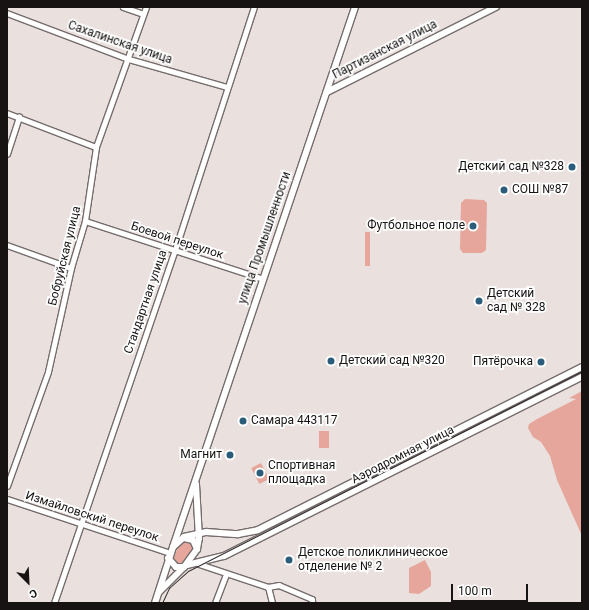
<!DOCTYPE html>
<html>
<head>
<meta charset="utf-8">
<style>
	body { margin:0 }
	#map { position:relative; width:589px; height:610px; overflow:hidden; background:#eae1df; font-family:Roboto,sans-serif }
	div>[style] { position:absolute }
	.green>* { inset:0; background:#e6a69c; transform-origin:0 0 }
	.roads { filter:drop-shadow(1px 0 #756d6c) drop-shadow(-1px 0 #756d6c) drop-shadow(0 1px #756d6c) drop-shadow(0 -1px #756d6c) }
	.minor>* { height:4.5px; margin:-2.25px; padding:0 2.25px; transform-origin:2.25px; border-radius:2.25px; background:#fff }
	.tertiary>* { height:5.5px; margin:-2.75px; padding:0 2.75px; transform-origin:2.75px; border-radius:2.75px; background:#fff }
	.secondary>* { height:6px; margin:-3px; padding:0 3px; transform-origin:3px; border-radius:3px; background:#fff }
	.tram>* { height:1px; margin:-0.5px; padding:0 0.5px; transform-origin:0.5px; border-radius:0.5px; background:#322e2d }
	.dots>* { width:11px; height:11px; translate:-50% -50%; box-sizing:border-box; border:2px solid #fff; border-radius:50% }
	span { translate:-50% -50%; white-space:nowrap; text-align:center; line-height:1.15; -webkit-text-stroke:3.5px #fff; paint-order:stroke }
	.street-label { font-size:12px; color:#161312 }
	.poi-label { font-size:12px; color:#161312 }
	.right { translate:-100% -50%; text-align:right }
	.left { translate:0 -50%; text-align:left }
	.frame { position:absolute; inset:0; border:8px solid #161312; pointer-events:none }
	.north { position:absolute; left:8px; top:562px; width:40px; height:40px; -webkit-text-stroke:3px #fff; paint-order:stroke; rotate:156deg; font-size:11px; font-weight:700; line-height:16px; text-align:center; color:#161312 }
	.north::after { content:''; display:block; margin:auto; width:14px; height:18px; background:#161312; clip-path:polygon(50% 0,100% 100%,50% 72%,0 100%) }
	.scale { position:absolute; left:451px; top:584px; width:77px; height:18px; box-sizing:border-box; border:2px solid #161312; border-top:0; padding-left:5px; font-size:12px; line-height:14px; white-space:nowrap; color:#161312; -webkit-text-stroke:3px #fff; paint-order:stroke }
</style>
</head>
<body>
<div id="map">
	<div class="green">
		<i style="clip-path:polygon(465px 199px,484px 200px,487px 203px,486px 250px,482px 253px,463px 253px,460px 249px,461px 203px)"></i>
		<i style="left:365px;top:232px;width:5px;height:34px"></i>
		<i style="clip-path:polygon(582px 391px,582px 536px,557px 480px,550px 456px,541px 442px,533px 437px,528px 428px,529px 424px,537px 419px,576px 399px,569px 398px)"></i>
		<i style="left:319px;top:431px;width:10px;height:17px"></i>
		<i style="left:261px;top:463px;width:18px;height:11px;rotate:63deg"></i>
		<i style="clip-path:polygon(186px 541px,191px 543px,193px 548px,184px 563px,179px 566px,172px 561px,178px 548px)"></i>
		<i style="clip-path:polygon(425px 560px,431px 572px,431px 586px,419px 594px,409px 593px,409px 568px)"></i>
	</div>
	<div class="roads">
		<div class="minor">
			<i style="left:123px;top:7px;width:21px;rotate:19deg"></i>
			<i style="left:7px;top:13px;width:130px;rotate:20.7deg"></i>
			<i style="left:129px;top:59px;width:102px;rotate:15.9deg"></i>
			<i style="left:7px;top:113px;width:95px;rotate:20.9deg"></i>
			<i style="left:7px;top:154px;width:39px;rotate:-72deg"></i>
			<i style="left:85px;top:221px;width:187px;rotate:18deg"></i>
			<i style="left:7px;top:245px;width:68px;rotate:19.8deg"></i>
			<i style="left:7px;top:486px;width:121px;rotate:-70.2deg"></i>
			<i style="left:48px;top:372px;width:107px;rotate:-77.5deg"></i>
			<i style="left:71px;top:268px;width:49px;rotate:-73.4deg"></i>
			<i style="left:85px;top:221px;width:75px;rotate:-81.5deg"></i>
			<i style="left:96px;top:147px;width:149px;rotate:-70.3deg"></i>
			<i style="left:7px;top:499px;width:172px;rotate:18.3deg"></i>
			<i style="left:199px;top:564px;width:73px;rotate:18.4deg"></i>
			<i style="left:54px;top:603px;width:373px;rotate:-71.1deg"></i>
			<i style="left:175px;top:250px;width:256px;rotate:-72deg"></i>
			<i style="left:215px;top:603px;width:30px;rotate:-69deg"></i>
			<i style="left:272px;top:603px;width:16px;rotate:-104deg"></i>
			<i style="left:268px;top:587px;width:11px;rotate:-10deg"></i>
			<i style="left:279px;top:585px;width:36px;rotate:23deg"></i>
			<i style="left:312px;top:599px;width:4px;rotate:76deg"></i>
		</div>
		<div class="tertiary">
			<i style="left:327px;top:92px;width:189px;rotate:-26.7deg"></i>
		</div>
		<div class="secondary">
			<i style="left:184px;top:538px;width:9px;rotate:13deg"></i>
			<i style="left:193px;top:540px;width:10px;rotate:66deg"></i>
			<i style="left:173px;top:547px;width:570px;rotate:-71.37deg"></i>
			<i style="left:168px;top:558px;width:12px;rotate:48deg"></i>
			<i style="left:176px;top:567px;width:8px"></i>
			<i style="left:184px;top:567px;width:22px;rotate:-54deg"></i>
			<i style="left:197px;top:549px;width:11px;rotate:-80deg"></i>
			<i style="left:199px;top:538px;width:54px;rotate:-93.2deg"></i>
			<i style="left:187px;top:565px;width:38px;rotate:-14deg"></i>
			<i style="left:224px;top:556px;width:400px;rotate:-26.6deg"></i>
			<i style="left:159px;top:592px;width:35px;rotate:-45deg"></i>
			<i style="left:155px;top:603px;width:59px;rotate:-72.2deg"></i>
			<i style="left:173px;top:547px;width:15px;rotate:-42deg"></i>
			<i style="left:184px;top:537px;width:23px;rotate:-13deg"></i>
			<i style="left:206px;top:532px;width:32px;rotate:4deg"></i>
			<i style="left:238px;top:534px;width:20px;rotate:-11deg"></i>
			<i style="left:258px;top:530px;width:363px;rotate:-26.7deg"></i>
		</div>
	</div>
	<div class="tram">
		<i style="left:162px;top:603px;width:17px;rotate:-65deg"></i>
		<i style="left:169px;top:588px;width:25px;rotate:-42deg"></i>
		<i style="left:188px;top:571px;width:442px;rotate:-26.9deg"></i>
	</div>
	<div class="dots">
		<i style="left:572px;top:167px;background:#2b5d7a"></i>
		<i style="left:504px;top:190px;background:#2b5d7a"></i>
		<i style="left:473px;top:226px;background:#2b5d7a"></i>
		<i style="left:479px;top:301px;background:#2b5d7a"></i>
		<i style="left:331px;top:361px;background:#2b5d7a"></i>
		<i style="left:541px;top:362px;background:#2b5d7a"></i>
		<i style="left:243px;top:421px;background:#2b5d7a"></i>
		<i style="left:230px;top:455px;background:#2b5d7a"></i>
		<i style="left:260px;top:473px;background:#2b5d7a"></i>
		<i style="left:289px;top:560px;background:#2b5d7a"></i>
	</div>
	<div class="street-label">
		<span style="left:120px;top:43px;rotate:19deg">Сахалинская улица</span>
		<span style="left:385px;top:50px;rotate:-27deg">Партизанская улица</span>
		<span style="left:265px;top:238px;rotate:-71deg">улица Промышленности</span>
		<span style="left:177px;top:241px;rotate:18deg">Боевой переулок</span>
		<span style="left:65px;top:256px;rotate:-76deg">Бобруйская улица</span>
		<span style="left:146px;top:302px;rotate:-71deg">Стандартная улица</span>
		<span style="left:403px;top:455px;rotate:-27deg">Аэродромная улица</span>
		<span style="left:92px;top:517px;rotate:18deg">Измайловский переулок</span>
	</div>
	<div class="poi-label">
		<span class="right" style="left:564px;top:167px">Детский сад №328</span>
		<span class="left" style="left:512px;top:190px">СОШ №87</span>
		<span class="right" style="left:465px;top:226px">Футбольное поле</span>
		<span class="left" style="left:487px;top:301px">Детский<br>сад № 328</span>
		<span class="left" style="left:339px;top:361px">Детский сад №320</span>
		<span class="right" style="left:533px;top:362px">Пятёрочка</span>
		<span class="left" style="left:251px;top:421px">Самара 443117</span>
		<span class="right" style="left:222px;top:455px">Магнит</span>
		<span class="left" style="left:268px;top:473px">Спортивная<br>площадка</span>
		<span class="left" style="left:298px;top:560px">Детское поликлиническое<br>отделение № 2</span>
	</div>
	<div class="frame"></div>
	<div class="north">С</div>
	<div class="scale">100 m</div>
</div>
</body>
</html>
